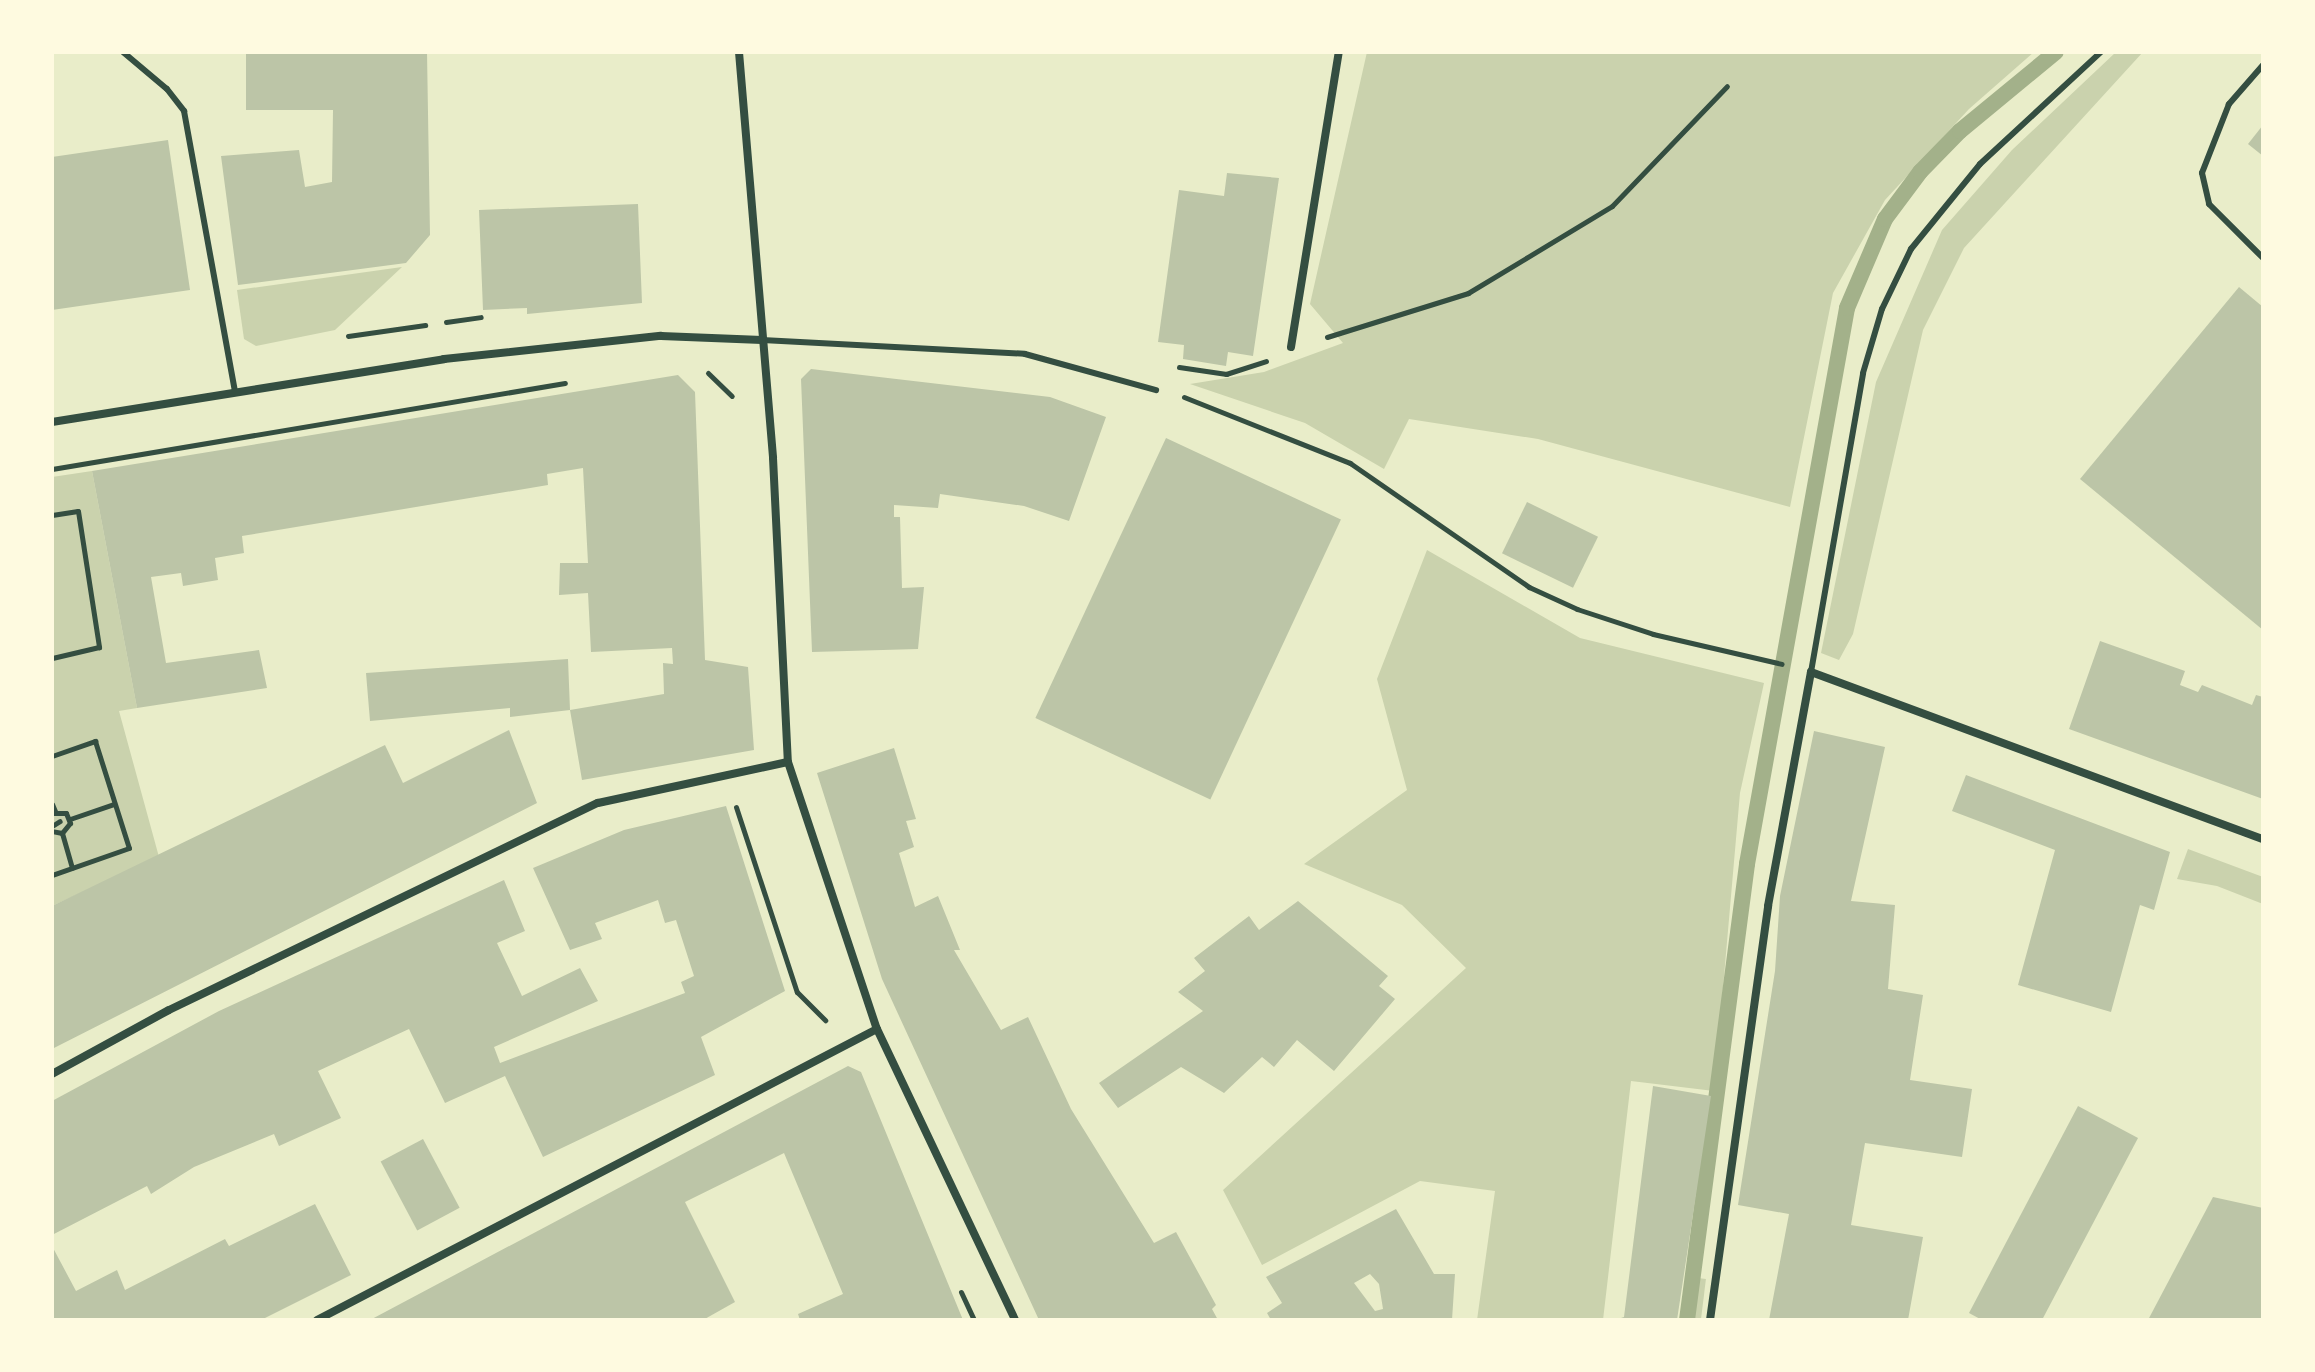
<!DOCTYPE html>
<html>
<head>
<meta charset="utf-8">
<style>
	body { margin:0 }
	#map { position:relative; width:2315px; height:1372px; overflow:hidden; background:#e9edc9; font-family:"Noto Sans",sans-serif }
	div>[style] { position:absolute }
	.green>* { inset:0; background:#cad2ad; transform-origin:0 0 }
	.stream>* { height:16px; margin:-8px; padding:0 8px; transform-origin:8px; border-radius:8px; background:#a3b18a }
	.building>* { inset:0; background:#bcc5a7; transform-origin:0 0 }
	.path>* { height:5px; margin:-2.5px; padding:0 2.5px; transform-origin:2.5px; border-radius:2.5px; background:#344e41 }
	.service>* { height:6px; margin:-3px; padding:0 3px; transform-origin:3px; border-radius:3px; background:#344e41 }
	.minor>* { height:8px; margin:-4px; padding:0 4px; transform-origin:4px; border-radius:4px; background:#344e41 }
	span { translate:-50% -50%; white-space:nowrap; text-align:center; line-height:1.15; -webkit-text-stroke:6px #fefae0; paint-order:stroke }
	.frame { position:absolute; inset:0; border:54px solid #fefae0; pointer-events:none }
</style>
</head>
<body>
<div id="map">
	<div class="green">
		<i style="clip-path:polygon(1367px 52px,2034px 52px,1969px 109px,1885px 200px,1833px 293px,1790px 507px,1538px 439px,1409px 419px,1384px 469px,1305px 423px,1190px 384px,1264px 372px,1343px 343px,1310px 304px)"></i>
		<i style="clip-path:polygon(2116px 52px,2143px 52px,1964px 248px,1923px 330px,1853px 634px,1839px 660px,1821px 653px,1876px 382px,1942px 230px,2012px 150px)"></i>
		<i style="clip-path:polygon(402px 267px,335px 330px,256px 346px,244px 339px,237px 290px)"></i>
		<i style="clip-path:polygon(92px 471px,137px 708px,119px 711px,159px 857px,52px 906px,52px 477px)"></i>
		<i style="clip-path:polygon(1427px 550px,1580px 638px,1764px 683px,1740px 793px,1714px 1091px,1631px 1081px,1603px 1320px,1477px 1320px,1495px 1191px,1420px 1181px,1262px 1265px,1223px 1190px,1466px 968px,1402px 905px,1304px 864px,1407px 790px,1377px 679px)"></i>
		<i style="clip-path:polygon(2188px 849px,2263px 877px,2263px 904px,2217px 886px,2177px 879px)"></i>
		<i style="left:1698px;top:1278px;width:8px;height:42px;rotate:7deg"></i>
	</div>
	<div class="stream">
		<i style="left:1687px;top:1320px;width:460px;rotate:-82.5deg"></i>
		<i style="left:1747px;top:864px;width:565px;rotate:-79.8deg"></i>
		<i style="left:1847px;top:308px;width:97px;rotate:-66.9deg"></i>
		<i style="left:1885px;top:219px;width:59px;rotate:-53.3deg"></i>
		<i style="left:1920px;top:172px;width:57px;rotate:-45.7deg"></i>
		<i style="left:1960px;top:131px;width:124px;rotate:-39.5deg"></i>
	</div>
	<div class="building">
		<i style="clip-path:polygon(246px 52px,427px 52px,430px 235px,406px 263px,238px 285px,221px 156px,299px 150px,305px 187px,332px 182px,333px 110px,246px 110px)"></i>
		<i style="clip-path:polygon(2263px 125px,2263px 156px,2248px 144px)"></i>
		<i style="clip-path:polygon(168px 140px,190px 290px,52px 310px,52px 157px)"></i>
		<i style="clip-path:polygon(1227px 173px,1279px 178px,1253px 356px,1228px 352px,1226px 366px,1183px 359px,1184px 345px,1158px 342px,1179px 190px,1224px 196px)"></i>
		<i style="clip-path:polygon(638px 204px,642px 303px,527px 314px,527px 308px,483px 310px,479px 210px)"></i>
		<i style="clip-path:polygon(2239px 287px,2263px 307px,2263px 630px,2080px 479px)"></i>
		<i style="clip-path:polygon(811px 369px,1050px 397px,1106px 417px,1069px 521px,1024px 506px,940px 494px,938px 508px,894px 505px,894px 517px,900px 517px,902px 588px,924px 587px,918px 649px,812px 652px,801px 379px)"></i>
		<i style="clip-path:polygon(678px 375px,695px 392px,705px 660px,748px 667px,754px 750px,582px 780px,570px 710px,664px 694px,663px 663px,673px 664px,672px 648px,591px 652px,588px 593px,559px 595px,560px 563px,588px 563px,583px 468px,547px 474px,548px 485px,242px 536px,244px 553px,215px 558px,218px 580px,183px 586px,181px 573px,151px 577px,166px 663px,259px 650px,267px 688px,137px 708px,92px 471px)"></i>
		<i style="left:1166px;top:438px;width:193px;height:309px;rotate:25deg"></i>
		<i style="left:1527px;top:502px;width:79px;height:57px;rotate:26deg"></i>
		<i style="clip-path:polygon(2100px 641px,2185px 671px,2180px 685px,2198px 692px,2202px 685px,2252px 705px,2256px 695px,2263px 697px,2263px 799px,2069px 729px)"></i>
		<i style="clip-path:polygon(568px 659px,570px 710px,510px 717px,510px 708px,370px 721px,366px 673px)"></i>
		<i style="clip-path:polygon(509px 730px,537px 803px,52px 1049px,52px 906px,385px 745px,403px 783px)"></i>
		<i style="clip-path:polygon(1814px 731px,1885px 747px,1851px 901px,1895px 905px,1888px 989px,1923px 995px,1910px 1080px,1972px 1089px,1962px 1157px,1865px 1143px,1851px 1225px,1923px 1237px,1908px 1320px,1769px 1320px,1789px 1214px,1738px 1205px,1775px 971px,1780px 896px)"></i>
		<i style="clip-path:polygon(894px 748px,916px 819px,906px 821px,914px 847px,899px 853px,915px 907px,938px 896px,960px 950px,954px 950px,1001px 1030px,1028px 1017px,1071px 1109px,1154px 1243px,1176px 1232px,1216px 1305px,1212px 1309px,1218px 1320px,1039px 1320px,882px 979px,817px 773px)"></i>
		<i style="clip-path:polygon(1966px 775px,2170px 852px,2154px 910px,2140px 905px,2111px 1012px,2018px 985px,2055px 850px,1952px 811px)"></i>
		<i style="clip-path:polygon(726px 806px,785px 991px,701px 1037px,715px 1075px,543px 1157px,505px 1076px,445px 1103px,409px 1029px,318px 1071px,341px 1118px,279px 1146px,274px 1134px,194px 1167px,151px 1194px,147px 1186px,52px 1235px,52px 1101px,219px 1011px,504px 880px,525px 931px,497px 943px,522px 996px,580px 968px,598px 1001px,494px 1047px,500px 1063px,685px 993px,681px 982px,694px 976px,676px 920px,665px 923px,658px 900px,595px 923px,602px 939px,570px 950px,533px 868px,624px 830px)"></i>
		<i style="clip-path:polygon(1298px 901px,1388px 976px,1379px 986px,1395px 999px,1334px 1071px,1297px 1040px,1274px 1067px,1262px 1057px,1224px 1093px,1181px 1067px,1118px 1108px,1099px 1083px,1203px 1011px,1178px 992px,1205px 971px,1194px 958px,1249px 916px,1259px 930px)"></i>
		<i style="clip-path:polygon(848px 1066px,861px 1072px,963px 1320px,800px 1320px,798px 1314px,843px 1294px,784px 1153px,685px 1202px,735px 1302px,703px 1320px,370px 1320px)"></i>
		<i style="clip-path:polygon(1653px 1086px,1711px 1096px,1677px 1320px,1615px 1320px,1624px 1317px)"></i>
		<i style="clip-path:polygon(2078px 1106px,2138px 1138px,2042px 1320px,1982px 1320px,1969px 1313px)"></i>
		<i style="left:423px;top:1139px;width:78px;height:48px;rotate:62deg"></i>
		<i style="clip-path:polygon(2213px 1197px,2263px 1208px,2263px 1320px,2148px 1320px)"></i>
		<i style="clip-path:polygon(315px 1204px,351px 1275px,261px 1320px,52px 1320px,52px 1246px,76px 1291px,117px 1270px,125px 1290px,225px 1239px,229px 1246px)"></i>
		<i style="clip-path:polygon(evenodd,1396px 1209px,1434px 1274px,1455px 1274px,1452px 1320px,1271px 1320px,1267px 1313px,1282px 1303px,1266px 1277px,1396px 1209px,1370px 1274px,1379px 1284px,1383px 1309px,1375px 1311px,1354px 1283px,1370px 1274px)"></i>
	</div>
	<div class="path">
		<i style="left:446px;top:322px;width:35px;rotate:-8deg"></i>
		<i style="left:348px;top:336px;width:78px;rotate:-8.1deg"></i>
		<i style="left:1327px;top:337px;width:148px;rotate:-17.3deg"></i>
		<i style="left:1468px;top:293px;width:168px;rotate:-31.1deg"></i>
		<i style="left:1612px;top:206px;width:166px;rotate:-46.2deg"></i>
		<i style="left:1179px;top:367px;width:48px;rotate:8.5deg"></i>
		<i style="left:1226px;top:374px;width:42px;rotate:-18deg"></i>
		<i style="left:708px;top:373px;width:33px;rotate:44deg"></i>
		<i style="left:1184px;top:397px;width:179px;rotate:21.7deg"></i>
		<i style="left:1350px;top:463px;width:218px;rotate:34.7deg"></i>
		<i style="left:1529px;top:587px;width:53px;rotate:24.6deg"></i>
		<i style="left:1577px;top:609px;width:80px;rotate:18.2deg"></i>
		<i style="left:1653px;top:634px;width:132px;rotate:13.1deg"></i>
		<i style="left:52px;top:469px;width:520px;rotate:-9.52deg"></i>
		<i style="left:52px;top:515px;width:26px;rotate:-9deg"></i>
		<i style="left:78px;top:511px;width:138px;rotate:81.2deg"></i>
		<i style="left:99px;top:647px;width:48px;rotate:166.8deg"></i>
		<i style="left:52px;top:756px;width:46px;rotate:-19.2deg"></i>
		<i style="left:95px;top:741px;width:112px;rotate:72.4deg"></i>
		<i style="left:129px;top:848px;width:82px;rotate:160.7deg"></i>
		<i style="left:52px;top:804px;width:8px;rotate:67deg"></i>
		<i style="left:736px;top:807px;width:195px;rotate:71.8deg"></i>
		<i style="left:797px;top:992px;width:40px;rotate:45deg"></i>
		<i style="left:52px;top:813px;width:14px"></i>
		<i style="left:66px;top:813px;width:11px;rotate:68deg"></i>
		<i style="left:70px;top:823px;width:13px;rotate:129deg"></i>
		<i style="left:62px;top:833px;width:10px;rotate:-169deg"></i>
		<i style="left:70px;top:819px;width:46px;rotate:-18.8deg"></i>
		<i style="left:52px;top:826px;width:9px;rotate:-32deg"></i>
		<i style="left:62px;top:833px;width:36px;rotate:74deg"></i>
		<i style="left:961px;top:1292px;width:31px;rotate:65deg"></i>
	</div>
	<div class="service">
		<i style="left:123px;top:52px;width:57px;rotate:40.1deg"></i>
		<i style="left:167px;top:89px;width:28px;rotate:52deg"></i>
		<i style="left:184px;top:111px;width:285px;rotate:79.7deg"></i>
		<i style="left:2263px;top:65px;width:52px;rotate:131.1deg"></i>
		<i style="left:2229px;top:104px;width:74px;rotate:111.4deg"></i>
		<i style="left:2202px;top:173px;width:32px;rotate:77deg"></i>
		<i style="left:2209px;top:204px;width:76px;rotate:45deg"></i>
		<i style="left:762px;top:340px;width:263px;rotate:3deg"></i>
		<i style="left:1025px;top:354px;width:136px;rotate:15.4deg"></i>
		<i style="left:1811px;top:672px;width:303px;rotate:-80.1deg"></i>
		<i style="left:1863px;top:373px;width:67px;rotate:-73.5deg"></i>
		<i style="left:1882px;top:309px;width:67px;rotate:-64.2deg"></i>
		<i style="left:1911px;top:249px;width:109px;rotate:-50.9deg"></i>
		<i style="left:1980px;top:164px;width:165px;rotate:-42.8deg"></i>
	</div>
	<div class="minor">
		<i style="left:739px;top:52px;width:407px;rotate:85.2deg"></i>
		<i style="left:773px;top:458px;width:304px;rotate:87.2deg"></i>
		<i style="left:788px;top:762px;width:281px;rotate:71.6deg"></i>
		<i style="left:877px;top:1029px;width:322px;rotate:64.6deg"></i>
		<i style="left:1291px;top:347px;width:299px;rotate:-80.8deg"></i>
		<i style="left:52px;top:422px;width:397px;rotate:-9.1deg"></i>
		<i style="left:444px;top:359px;width:218px;rotate:-6.1deg"></i>
		<i style="left:661px;top:336px;width:101px;rotate:2.3deg"></i>
		<i style="left:52px;top:1074px;width:133px;rotate:-28.7deg"></i>
		<i style="left:169px;top:1010px;width:476px;rotate:-25.8deg"></i>
		<i style="left:598px;top:803px;width:194px;rotate:-12.2deg"></i>
		<i style="left:317px;top:1320px;width:631px;rotate:-27.46deg"></i>
		<i style="left:1710px;top:1320px;width:418px;rotate:-82deg"></i>
		<i style="left:1768px;top:906px;width:238px;rotate:-79.6deg"></i>
		<i style="left:1811px;top:672px;width:482px;rotate:20.3deg"></i>
	</div>
	<div class="frame"></div>
</div>
</body>
</html>
